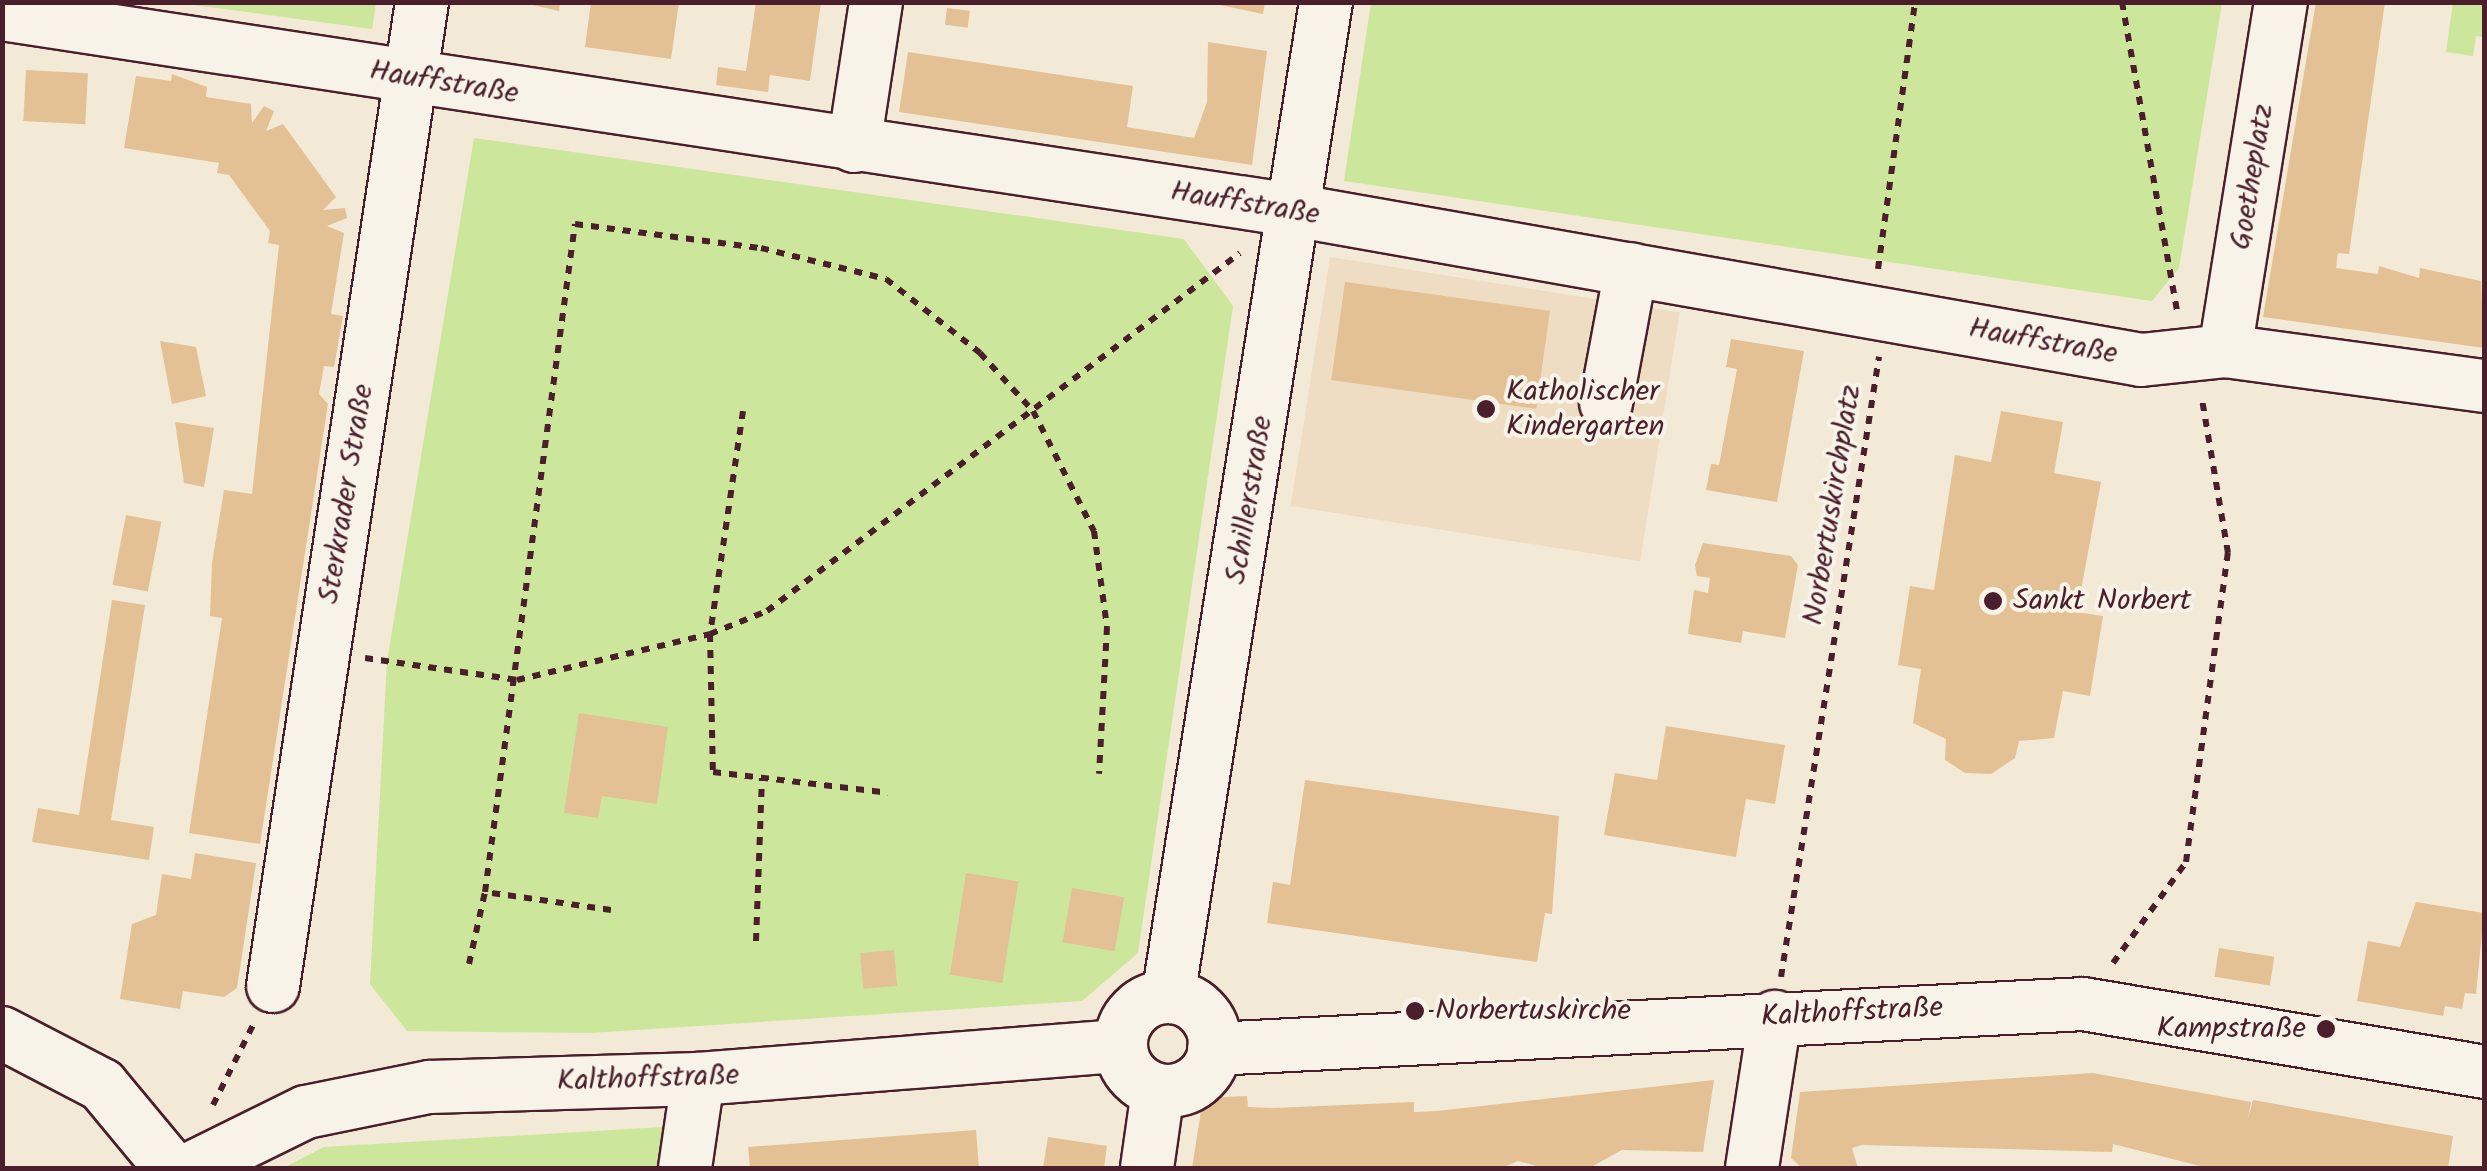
<!DOCTYPE html>
<html>
<head>
<meta charset="utf-8">
<style>
	body { margin:0 }
	#map { position:relative; width:2487px; height:1171px; overflow:hidden; background:#f3e9d7; font-family:Kalam,sans-serif }
	div>[style] { position:absolute }
	.built>* { inset:0; background:#eeddc3; transform-origin:0 0 }
	.green>* { inset:0; background:#cce69c }
	.building>* { inset:0; background:#e3c195; transform-origin:0 0 }
	.path>* { height:6px; margin-top:-3px; transform-origin:0; background:repeating-linear-gradient(90deg,#4a1f2b 0 8px,transparent 0 16px) }
	.roads { filter:drop-shadow(2px 0 #4a1f2b) drop-shadow(-2px 0 #4a1f2b) drop-shadow(0 2px #4a1f2b) drop-shadow(0 -2px #4a1f2b) }
	.minor>* { height:52px; margin:-26px; padding:0 26px; transform-origin:26px; border-radius:26px; background:#f7f3e8 }
	.minor>.ring { margin:-26px; padding:0; box-sizing:content-box; background:none; border:52px solid #f7f3e8; border-radius:50% }
	.dots>* { width:28px; height:28px; translate:-50% -50%; box-sizing:border-box; border:5px solid #f7f3e8; border-radius:50% }
	span { translate:-50% -50%; white-space:nowrap; text-align:center; line-height:1.15; -webkit-text-stroke:8px #f7f3e8; paint-order:stroke }
	.street-label { font-size:30px; color:#4a1f2b }
	.poi-label { font-size:30px; color:#4a1f2b }
	.left { translate:0 -50%; text-align:left }
	.right { translate:-100% -50%; text-align:right }
	.frame { position:absolute; inset:0; border:5px solid #4a1f2b; pointer-events:none }
</style>
</head>
<body>
<div id="map">
	<div class="built">
		<i style="left:1330px;top:257px;width:354px;height:252px;rotate:9deg"></i>
	</div>
	<div class="green">
		<i style="clip-path:polygon(179px 3px,376px 2px,376px 3px,372px 29px)"></i>
		<i style="clip-path:polygon(1371px 3px,1371px 2px,2222px 3px,2179px 268px,2152px 301px,1344px 181px)"></i>
		<i style="clip-path:polygon(2453px 3px,2484px 3px,2484px 37px,2476px 36px,2473px 56px,2446px 52px)"></i>
		<i style="clip-path:polygon(474px 138px,1184px 239px,1233px 306px,1138px 953px,1082px 1001px,590px 1033px,407px 1031px,370px 984px,387px 661px)"></i>
		<i style="clip-path:polygon(663px 1127px,657px 1168px,283px 1168px,324px 1147px)"></i>
	</div>
	<div class="building">
		<i style="clip-path:polygon(519px 2px,560px 2px,559px 11px)"></i>
		<i style="clip-path:polygon(591px 2px,679px 2px,671px 59px,585px 47px)"></i>
		<i style="clip-path:polygon(756px 2px,821px 2px,810px 81px,770px 75px,768px 92px,716px 85px,718px 67px,746px 71px)"></i>
		<i style="clip-path:polygon(1205px 2px,1265px 2px,1263px 14px)"></i>
		<i style="clip-path:polygon(2316px 2px,2385px 2px,2349px 254px,2338px 253px,2336px 268px,2378px 274px,2379px 266px,2419px 278px,2420px 268px,2481px 281px,2484px 348px,2263px 317px)"></i>
		<i style="left:947px;top:8px;width:23px;height:17px;rotate:7deg"></i>
		<i style="clip-path:polygon(1208px 42px,1267px 51px,1252px 165px,899px 112px,908px 52px,1133px 86px,1127px 127px,1194px 138px,1207px 102px)"></i>
		<i style="left:26px;top:70px;width:62px;height:51px;rotate:3deg"></i>
		<i style="clip-path:polygon(172px 74px,207px 87px,206px 97px,251px 104px,252px 123px,264px 106px,274px 111px,266px 131px,283px 124px,336px 197px,323px 210px,345px 208px,347px 218px,327px 226px,344px 233px,331px 314px,343px 316px,334px 367px,324px 366px,319px 394px,328px 404px,260px 844px,189px 833px,222px 618px,210px 616px,212px 563px,224px 490px,252px 494px,279px 245px,268px 243px,270px 231px,229px 175px,217px 173px,219px 163px,124px 148px,136px 76px,171px 81px)"></i>
		<i style="left:1345px;top:282px;width:207px;height:99px;rotate:8deg"></i>
		<i style="clip-path:polygon(1731px 339px,1804px 351px,1777px 502px,1706px 490px,1711px 464px,1719px 465px,1737px 369px,1726px 367px)"></i>
		<i style="clip-path:polygon(160px 341px,196px 347px,206px 396px,172px 404px)"></i>
		<i style="clip-path:polygon(2001px 411px,2063px 422px,2054px 473px,2101px 482px,2077px 612px,2103px 616px,2090px 696px,2063px 691px,2054px 738px,2019px 741px,2015px 758px,1991px 774px,1965px 773px,1945px 760px,1946px 739px,1913px 723px,1921px 669px,1898px 665px,1910px 586px,1934px 590px,1955px 455px,1991px 462px)"></i>
		<i style="clip-path:polygon(175px 422px,214px 428px,204px 487px,184px 483px)"></i>
		<i style="left:126px;top:515px;width:36px;height:71px;rotate:11deg"></i>
		<i style="clip-path:polygon(1703px 543px,1791px 556px,1798px 565px,1785px 638px,1743px 631px,1741px 643px,1688px 634px,1694px 590px,1708px 593px,1710px 578px,1697px 576px,1695px 565px)"></i>
		<i style="clip-path:polygon(112px 600px,145px 605px,111px 820px,154px 827px,149px 860px,32px 842px,38px 808px,79px 815px)"></i>
		<i style="clip-path:polygon(579px 713px,668px 727px,657px 804px,602px 796px,598px 818px,564px 813px)"></i>
		<i style="clip-path:polygon(1666px 726px,1785px 745px,1775px 804px,1746px 799px,1736px 857px,1604px 835px,1615px 773px,1657px 780px)"></i>
		<i style="clip-path:polygon(1305px 780px,1559px 816px,1552px 914px,1545px 913px,1537px 962px,1267px 923px,1273px 882px,1290px 885px)"></i>
		<i style="clip-path:polygon(195px 853px,256px 863px,237px 988px,224px 997px,183px 991px,180px 1009px,120px 999px,132px 924px,156px 915px,162px 874px,191px 879px)"></i>
		<i style="left:966px;top:873px;width:53px;height:103px;rotate:9deg"></i>
		<i style="left:1072px;top:888px;width:53px;height:55px;rotate:10deg"></i>
		<i style="clip-path:polygon(2416px 902px,2484px 913px,2476px 994px,2465px 993px,2462px 1009px,2445px 1006px,2443px 1016px,2357px 1001px,2368px 941px,2400px 947px)"></i>
		<i style="left:2219px;top:948px;width:56px;height:29px;rotate:9deg"></i>
		<i style="left:894px;top:950px;width:36px;height:34px;rotate:85deg"></i>
		<i style="clip-path:polygon(2093px 1073px,2251px 1102px,2248px 1119px,2253px 1100px,2453px 1136px,2448px 1168px,2208px 1168px,2113px 1144px,2112px 1152px,1862px 1145px,1852px 1148px,1858px 1168px,1802px 1168px,1791px 1158px,1800px 1092px)"></i>
		<i style="clip-path:polygon(1714px 1080px,1703px 1152px,1622px 1150px,1591px 1167px,1544px 1168px,1518px 1161px,1502px 1168px,1192px 1168px,1203px 1098px,1247px 1096px,1248px 1107px,1274px 1108px,1414px 1102px,1414px 1112px,1437px 1111px)"></i>
		<i style="clip-path:polygon(976px 1130px,979px 1168px,750px 1168px,748px 1147px)"></i>
		<i style="clip-path:polygon(1048px 1137px,1107px 1146px,1104px 1168px,1043px 1168px)"></i>
	</div>
	<div class="path">
		<i style="left:2122px;top:2px;width:314px;rotate:79.9deg"></i>
		<i style="left:1878px;top:269px;width:270px;rotate:-82.1deg"></i>
		<i style="left:743px;top:411px;width:225px;rotate:98.4deg"></i>
		<i style="left:710px;top:634px;width:138px;rotate:88.8deg"></i>
		<i style="left:713px;top:772px;width:176px;rotate:6.8deg"></i>
		<i style="left:365px;top:658px;width:154px;rotate:8.2deg"></i>
		<i style="left:517px;top:680px;width:198px;rotate:-13.4deg"></i>
		<i style="left:710px;top:634px;width:61px;rotate:-22deg"></i>
		<i style="left:767px;top:611px;width:593px;rotate:-37.12deg"></i>
		<i style="left:611px;top:910px;width:127px;rotate:-171.9deg"></i>
		<i style="left:485px;top:892px;width:674px;rotate:-82.33deg"></i>
		<i style="left:575px;top:224px;width:188px;rotate:7.4deg"></i>
		<i style="left:761px;top:248px;width:129px;rotate:13.9deg"></i>
		<i style="left:886px;top:279px;width:120px;rotate:38.2deg"></i>
		<i style="left:980px;top:353px;width:79px;rotate:47.6deg"></i>
		<i style="left:1033px;top:411px;width:135px;rotate:63.1deg"></i>
		<i style="left:1094px;top:531px;width:97px;rotate:82.3deg"></i>
		<i style="left:1107px;top:627px;width:147px;rotate:93.1deg"></i>
		<i style="left:756px;top:941px;width:163px;rotate:-87.9deg"></i>
		<i style="left:2113px;top:963px;width:125px;rotate:-54.1deg"></i>
		<i style="left:2186px;top:862px;width:312px;rotate:-82.3deg"></i>
		<i style="left:2228px;top:553px;width:155px;rotate:-99.6deg"></i>
		<i style="left:469px;top:964px;width:74px;rotate:-77.5deg"></i>
		<i style="left:1781px;top:977px;width:628px;rotate:-81.02deg"></i>
		<i style="left:213px;top:1105px;width:92px;rotate:-63.4deg"></i>
	</div>
	<div class="roads">
		<div class="minor">
			<i style="left:2px;top:14px;width:1311px;rotate:8.64deg"></i>
			<i style="left:1298px;top:211px;width:856px;rotate:10.02deg"></i>
			<i style="left:2141px;top:360px;width:84px;rotate:-6.1deg"></i>
			<i style="left:2225px;top:351px;width:261px;rotate:7.7deg"></i>
			<i style="left:854px;top:146px;width:146px;rotate:-81.3deg"></i>
			<i style="left:2225px;top:351px;width:353px;rotate:-80.9deg"></i>
			<i style="left:1606px;top:403px;width:136px;rotate:-79.4deg"></i>
			<i style="left:273px;top:986px;width:995px;rotate:-81.39deg"></i>
			<i style="left:1168px;top:997px;width:1007px;rotate:-80.98deg"></i>
			<i class="ring" style="left:1121px;top:997px;width:42px;height:42px"></i>
			<i style="left:2px;top:1033px;width:113px;rotate:27.5deg"></i>
			<i style="left:102px;top:1085px;width:108px;rotate:50.3deg"></i>
			<i style="left:1214px;top:1049px;width:870px;rotate:-2.96deg"></i>
			<i style="left:2083px;top:1004px;width:407px;rotate:9.6deg"></i>
			<i style="left:192px;top:1168px;width:127px;rotate:-26.2deg"></i>
			<i style="left:306px;top:1112px;width:126px;rotate:-11.5deg"></i>
			<i style="left:429px;top:1087px;width:269px;rotate:-1.7deg"></i>
			<i style="left:698px;top:1079px;width:423px;rotate:-4.5deg"></i>
			<i style="left:685px;top:1168px;width:90px;rotate:-81.7deg"></i>
			<i style="left:1147px;top:1168px;width:78px;rotate:-81.9deg"></i>
			<i style="left:1752px;top:1168px;width:153px;rotate:-81.3deg"></i>
		</div>
	</div>
	<div class="dots">
		<i style="left:1486px;top:409px;background:#4a1f2b"></i>
		<i style="left:1993px;top:601px;background:#4a1f2b"></i>
		<i style="left:1415px;top:1011px;background:#4a1f2b"></i>
		<i style="left:2326px;top:1029px;background:#4a1f2b"></i>
	</div>
	<div class="street-label">
		<span style="left:444px;top:83px;rotate:9deg">Hauffstraße</span>
		<span style="left:2253px;top:177px;rotate:-81deg">Goetheplatz</span>
		<span style="left:1245px;top:204px;rotate:9deg">Hauffstraße</span>
		<span style="left:2043px;top:342px;rotate:10deg">Hauffstraße</span>
		<span style="left:347px;top:494px;rotate:-81deg">Sterkrader Straße</span>
		<span style="left:1250px;top:500px;rotate:-81deg">Schillerstraße</span>
		<span style="left:1833px;top:505px;rotate:-81deg">Norbertuskirchplatz</span>
		<span style="left:1852px;top:1013px;rotate:-3deg">Kalthoffstraße</span>
		<span style="left:648px;top:1079px;rotate:-2deg">Kalthoffstraße</span>
	</div>
	<div class="poi-label">
		<span class="left" style="left:1506px;top:409px">Katholischer<br>Kindergarten</span>
		<span class="left" style="left:2013px;top:601px">Sankt Norbert</span>
		<span class="left" style="left:1435px;top:1011px">Norbertuskirche</span>
		<span class="right" style="left:2306px;top:1029px">Kampstraße</span>
	</div>
	<div class="frame"></div>
</div>
</body>
</html>
